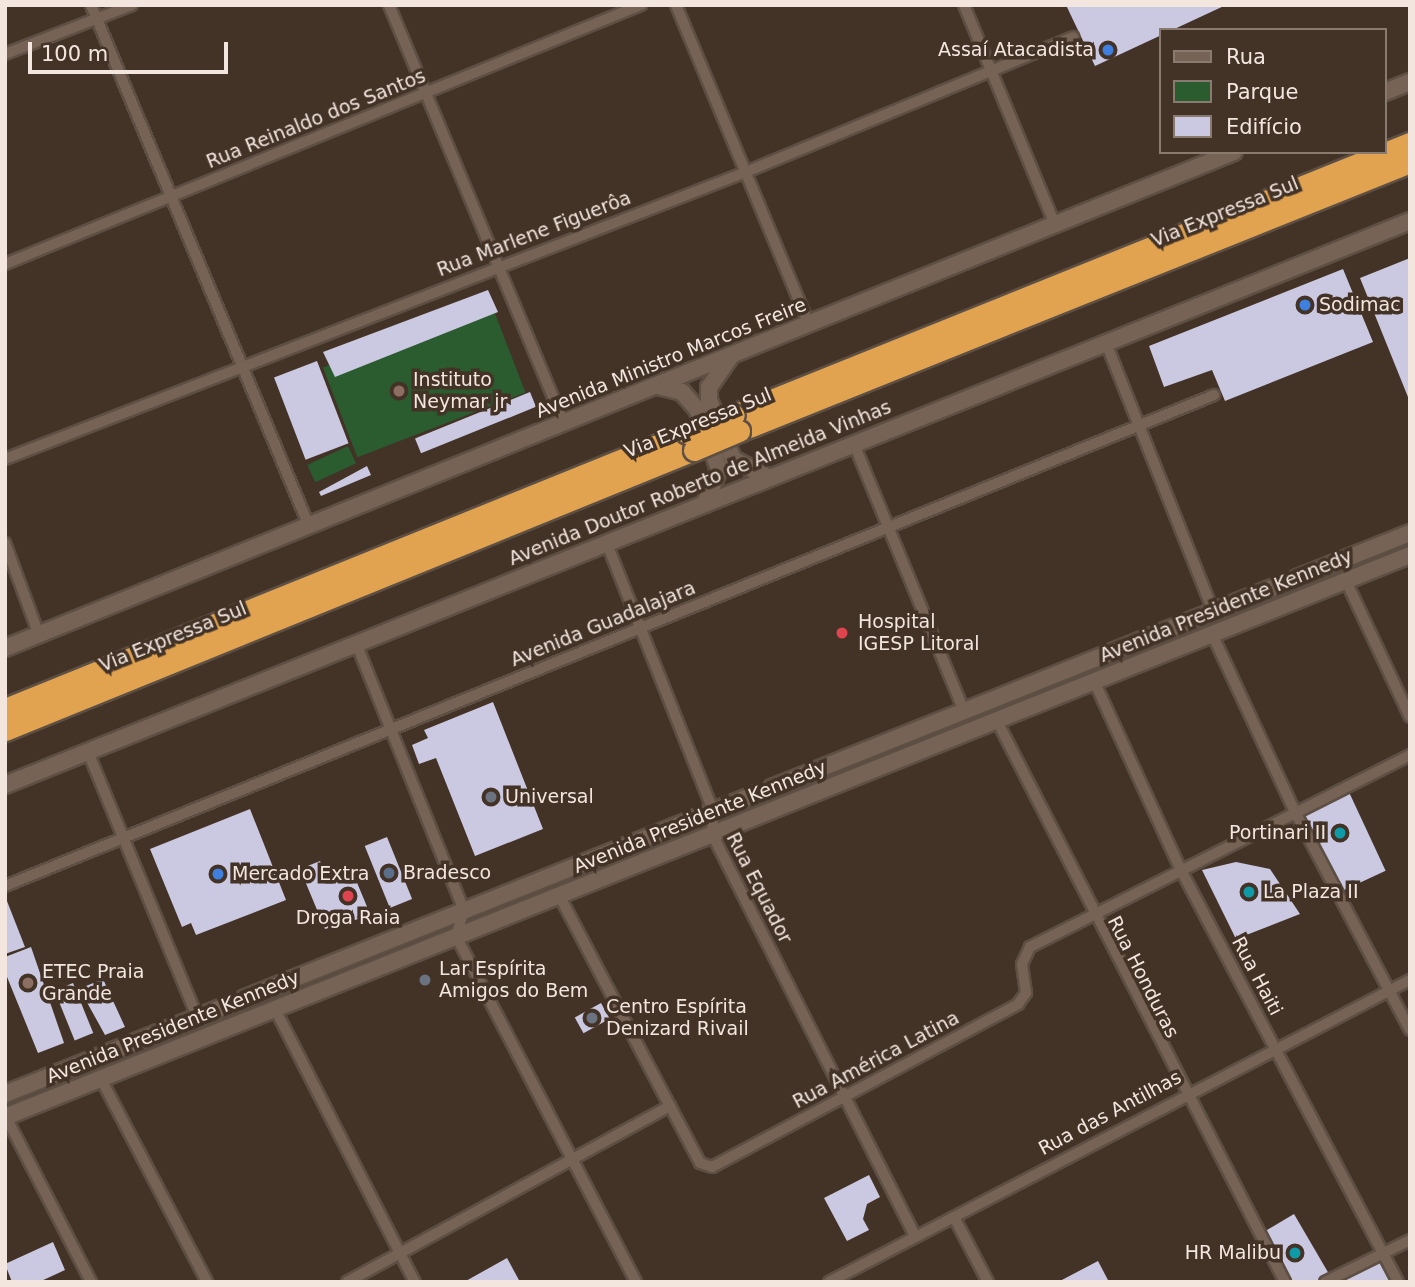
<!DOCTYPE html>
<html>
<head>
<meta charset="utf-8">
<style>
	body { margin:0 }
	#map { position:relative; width:1415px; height:1287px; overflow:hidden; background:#433226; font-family:"DejaVu Sans",sans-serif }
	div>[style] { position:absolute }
	.green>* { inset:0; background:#2b5c30; transform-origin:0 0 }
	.building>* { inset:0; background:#cbc9e1; transform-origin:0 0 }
	.roads { filter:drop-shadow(2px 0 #5d4f44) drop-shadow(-2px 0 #5d4f44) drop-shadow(0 2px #5d4f44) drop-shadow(0 -2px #5d4f44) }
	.street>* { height:10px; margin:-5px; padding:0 5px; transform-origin:5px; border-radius:5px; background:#766356 }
	.secondary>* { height:16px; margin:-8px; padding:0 8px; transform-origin:8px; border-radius:8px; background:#766356 }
	.highway>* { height:21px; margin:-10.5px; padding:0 10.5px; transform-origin:10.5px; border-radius:10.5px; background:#e1a350 }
	.bridges { filter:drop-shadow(2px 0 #5d4f44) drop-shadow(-2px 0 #5d4f44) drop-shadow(0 2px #5d4f44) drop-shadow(0 -2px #5d4f44) }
	.highway-bridge>* { height:21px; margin:-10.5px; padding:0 10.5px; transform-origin:10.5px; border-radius:10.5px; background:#e1a350 }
	.dots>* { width:19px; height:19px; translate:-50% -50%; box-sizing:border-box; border:4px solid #433226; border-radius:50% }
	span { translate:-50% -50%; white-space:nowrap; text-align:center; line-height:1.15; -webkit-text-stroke:7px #433226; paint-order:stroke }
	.poi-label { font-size:19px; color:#f2e6df }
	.right { translate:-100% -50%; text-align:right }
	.left { translate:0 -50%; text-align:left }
	.street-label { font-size:19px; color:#f2e6df }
	.frame { position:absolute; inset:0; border:7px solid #f2e6df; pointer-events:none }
	.legend { position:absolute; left:1159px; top:28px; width:228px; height:126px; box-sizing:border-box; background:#433226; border:2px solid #897a70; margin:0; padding:9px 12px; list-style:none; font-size:21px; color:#f2e6df }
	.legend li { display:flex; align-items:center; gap:14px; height:35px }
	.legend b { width:35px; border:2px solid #897a70 }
	.scale { position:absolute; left:28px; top:42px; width:200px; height:32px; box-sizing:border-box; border:4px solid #f2e6df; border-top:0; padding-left:9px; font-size:21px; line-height:24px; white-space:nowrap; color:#f2e6df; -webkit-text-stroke:5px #433226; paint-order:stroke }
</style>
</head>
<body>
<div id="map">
	<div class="green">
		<i style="left:491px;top:303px;width:96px;height:180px;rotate:69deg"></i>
		<i style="left:348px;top:446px;width:19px;height:45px;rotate:65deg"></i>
	</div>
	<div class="building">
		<i style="clip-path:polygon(1066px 5px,1226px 5px,1095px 66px)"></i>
		<i style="clip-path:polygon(1410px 258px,1410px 402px,1360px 278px)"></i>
		<i style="clip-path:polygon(1343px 269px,1373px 342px,1225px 401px,1212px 370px,1164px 387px,1149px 346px)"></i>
		<i style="clip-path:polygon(488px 290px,498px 312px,335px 377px,323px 352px)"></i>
		<i style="left:317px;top:361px;width:88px;height:46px;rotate:69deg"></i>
		<i style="left:530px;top:392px;width:16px;height:124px;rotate:68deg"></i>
		<i style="clip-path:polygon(367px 466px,371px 475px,321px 496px,319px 492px)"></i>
		<i style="clip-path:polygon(493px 702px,543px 829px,475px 856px,436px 758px,419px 764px,412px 745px,428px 738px,424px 730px)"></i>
		<i style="left:1348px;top:790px;width:89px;height:51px;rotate:65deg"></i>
		<i style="clip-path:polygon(250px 809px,286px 900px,196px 935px,191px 923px,182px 927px,150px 849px)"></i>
		<i style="left:387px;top:837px;width:67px;height:24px;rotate:68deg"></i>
		<i style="clip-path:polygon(320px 861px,329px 882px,353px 873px,368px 909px,365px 917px,325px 929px,300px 869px)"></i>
		<i style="clip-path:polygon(1236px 862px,1270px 869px,1300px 914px,1236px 939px,1202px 870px)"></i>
		<i style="clip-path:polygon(5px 896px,25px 947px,5px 954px)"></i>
		<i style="clip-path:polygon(31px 947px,64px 1043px,38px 1053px,5px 972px,5px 957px)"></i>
		<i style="clip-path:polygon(103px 979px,125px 1027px,105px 1035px,84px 997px,90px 995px,86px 986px)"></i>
		<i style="left:73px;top:983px;width:54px;height:20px;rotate:68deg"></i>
		<i style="left:601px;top:1003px;width:18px;height:30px;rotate:61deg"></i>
		<i style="clip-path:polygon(869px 1175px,880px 1197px,867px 1204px,863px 1219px,869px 1230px,847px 1241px,824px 1198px)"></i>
		<i style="clip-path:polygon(1294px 1214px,1329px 1274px,1315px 1282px,1290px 1282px,1262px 1233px)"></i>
		<i style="clip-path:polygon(53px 1242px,65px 1270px,39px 1282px,12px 1282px,5px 1264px)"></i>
		<i style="clip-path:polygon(1383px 1257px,1395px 1282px,1343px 1282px,1341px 1278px)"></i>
		<i style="clip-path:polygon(507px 1258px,520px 1282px,464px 1282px)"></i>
		<i style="clip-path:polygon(1098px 1261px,1109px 1282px,1058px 1282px)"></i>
	</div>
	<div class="roads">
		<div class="street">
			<i style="left:91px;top:5px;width:565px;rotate:67.29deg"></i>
			<i style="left:389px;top:5px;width:454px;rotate:67.3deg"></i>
			<i style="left:676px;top:5px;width:347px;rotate:67.4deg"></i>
			<i style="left:964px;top:5px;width:238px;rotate:67.5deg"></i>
			<i style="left:5px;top:54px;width:136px;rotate:-21.1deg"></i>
			<i style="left:5px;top:264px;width:687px;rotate:-22.16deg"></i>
			<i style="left:1106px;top:343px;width:289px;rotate:68.2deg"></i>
			<i style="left:854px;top:444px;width:289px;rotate:67.6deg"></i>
			<i style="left:5px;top:459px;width:795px;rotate:-21.17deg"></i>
			<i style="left:746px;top:172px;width:354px;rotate:-22.4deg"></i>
			<i style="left:5px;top:543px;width:98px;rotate:69.7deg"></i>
			<i style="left:607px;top:544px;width:286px;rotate:68.3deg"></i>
			<i style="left:713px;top:810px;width:24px;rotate:92deg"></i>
			<i style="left:712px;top:834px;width:450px;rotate:63.2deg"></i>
			<i style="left:1346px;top:581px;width:150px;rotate:64.8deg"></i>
			<i style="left:1212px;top:634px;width:196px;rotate:65deg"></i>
			<i style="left:1295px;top:812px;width:246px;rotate:62.2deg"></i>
			<i style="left:356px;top:643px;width:288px;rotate:68deg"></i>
			<i style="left:464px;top:910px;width:27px;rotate:107deg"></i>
			<i style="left:456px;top:936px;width:390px;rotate:62.5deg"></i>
			<i style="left:1094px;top:681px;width:210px;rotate:65.3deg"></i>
			<i style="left:1182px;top:872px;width:463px;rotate:62.2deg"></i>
			<i style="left:997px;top:721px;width:631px;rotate:62.83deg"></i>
			<i style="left:88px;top:752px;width:287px;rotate:67.6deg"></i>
			<i style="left:5px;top:886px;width:1305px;rotate:-22.1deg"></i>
			<i style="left:559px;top:895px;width:238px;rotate:62.3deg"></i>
			<i style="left:275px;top:1009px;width:307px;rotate:62.9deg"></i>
			<i style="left:101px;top:1079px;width:229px;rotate:62.4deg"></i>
			<i style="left:6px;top:1117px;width:186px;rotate:62.7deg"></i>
			<i style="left:954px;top:1217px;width:73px;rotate:62.4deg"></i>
			<i style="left:347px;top:1282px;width:368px;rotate:-28.6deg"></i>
			<i style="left:670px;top:1106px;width:64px;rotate:62.2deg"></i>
			<i style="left:700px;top:1163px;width:13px;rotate:18deg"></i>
			<i style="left:712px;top:1167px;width:347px;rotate:-28deg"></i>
			<i style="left:1018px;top:1004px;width:14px;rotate:-54deg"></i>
			<i style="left:1026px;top:993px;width:29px;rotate:-98deg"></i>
			<i style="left:1022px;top:964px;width:19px;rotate:-65deg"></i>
			<i style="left:1030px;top:947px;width:426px;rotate:-26.8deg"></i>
			<i style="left:829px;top:1282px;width:655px;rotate:-27.47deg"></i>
			<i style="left:1325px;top:1282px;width:95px;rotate:-26.3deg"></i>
		</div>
		<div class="secondary">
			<i style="left:1385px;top:92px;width:27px;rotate:-22deg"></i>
			<i style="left:731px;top:356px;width:38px;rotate:125deg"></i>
			<i style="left:709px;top:387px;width:13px;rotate:90deg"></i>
			<i style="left:709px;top:400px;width:64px;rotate:67.9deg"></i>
			<i style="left:733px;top:459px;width:41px;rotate:27.8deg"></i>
			<i style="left:658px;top:386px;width:25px;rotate:14deg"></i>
			<i style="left:682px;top:392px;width:23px;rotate:49deg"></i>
			<i style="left:697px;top:409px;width:64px;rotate:69.9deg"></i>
			<i style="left:719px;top:469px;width:38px;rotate:112deg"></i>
			<i style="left:5px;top:648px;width:1325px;rotate:-21.98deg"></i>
			<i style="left:5px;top:785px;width:1514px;rotate:-21.87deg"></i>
			<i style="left:5px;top:1094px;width:1513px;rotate:-21.77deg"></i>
			<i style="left:5px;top:1117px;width:1513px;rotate:-21.8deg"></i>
		</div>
		<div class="highway">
			<i style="left:734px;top:415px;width:729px;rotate:-21.92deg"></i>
			<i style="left:739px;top:431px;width:723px;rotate:-21.85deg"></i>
			<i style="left:5px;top:709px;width:736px;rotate:-22.03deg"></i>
			<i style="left:5px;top:730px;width:744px;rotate:-22.12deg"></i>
		</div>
	</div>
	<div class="bridges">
		<div class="highway-bridge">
			<i style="left:687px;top:433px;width:50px;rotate:-21deg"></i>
			<i style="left:694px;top:450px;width:49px;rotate:-22.9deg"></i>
		</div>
	</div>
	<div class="dots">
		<i style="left:1108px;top:50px;background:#3f7fe0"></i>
		<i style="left:1305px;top:305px;background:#3f7fe0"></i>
		<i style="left:399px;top:391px;background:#8d6e63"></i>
		<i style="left:842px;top:633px;background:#e0444e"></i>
		<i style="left:491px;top:797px;background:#6b7280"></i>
		<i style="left:1340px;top:833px;background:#0f9aa8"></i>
		<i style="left:389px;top:873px;background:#5c6f8a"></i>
		<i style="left:218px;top:874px;background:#3f7fe0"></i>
		<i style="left:1249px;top:892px;background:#0f9aa8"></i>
		<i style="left:348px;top:896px;background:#e0444e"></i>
		<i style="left:425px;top:980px;background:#6b7280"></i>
		<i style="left:28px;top:983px;background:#8d6e63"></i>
		<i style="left:592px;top:1018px;background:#6b7280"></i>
		<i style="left:1295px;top:1253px;background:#0f9aa8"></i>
	</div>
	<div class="poi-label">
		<span class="right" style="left:1094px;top:50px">Assaí Atacadista</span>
		<span class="left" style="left:1319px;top:305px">Sodimac</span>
		<span class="left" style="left:413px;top:391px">Instituto<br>Neymar jr</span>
		<span class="left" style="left:858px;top:633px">Hospital<br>IGESP Litoral</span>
		<span class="left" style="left:505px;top:797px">Universal</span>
		<span class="right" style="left:1326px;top:833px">Portinari II</span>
		<span class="left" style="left:403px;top:873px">Bradesco</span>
		<span class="left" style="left:232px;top:874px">Mercado Extra</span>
		<span class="left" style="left:1263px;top:892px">La Plaza II</span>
		<span style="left:348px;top:918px">Droga Raia</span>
		<span class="left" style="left:439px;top:980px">Lar Espírita<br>Amigos do Bem</span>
		<span class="left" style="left:42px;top:983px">ETEC Praia<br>Grande</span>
		<span class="left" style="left:606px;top:1018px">Centro Espírita<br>Denizard Rivail</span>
		<span class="right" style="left:1281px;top:1253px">HR Malibu</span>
	</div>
	<div class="street-label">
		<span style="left:316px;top:119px;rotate:-22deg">Rua Reinaldo dos Santos</span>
		<span style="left:1225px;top:212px;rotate:-22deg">Via Expressa Sul</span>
		<span style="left:534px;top:234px;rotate:-21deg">Rua Marlene Figuerôa</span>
		<span style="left:671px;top:358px;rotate:-22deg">Avenida Ministro Marcos Freire</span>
		<span style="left:698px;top:423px;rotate:-22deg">Via Expressa Sul</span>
		<span style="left:700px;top:483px;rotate:-22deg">Avenida Doutor Roberto de Almeida Vinhas</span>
		<span style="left:1226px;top:606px;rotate:-22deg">Avenida Presidente Kennedy</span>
		<span style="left:603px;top:624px;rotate:-22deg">Avenida Guadalajara</span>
		<span style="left:173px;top:637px;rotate:-22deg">Via Expressa Sul</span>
		<span style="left:700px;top:817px;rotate:-22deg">Avenida Presidente Kennedy</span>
		<span style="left:759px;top:888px;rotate:63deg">Rua Equador</span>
		<span style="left:1257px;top:976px;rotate:62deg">Rua Haiti</span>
		<span style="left:1143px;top:977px;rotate:63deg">Rua Honduras</span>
		<span style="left:173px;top:1027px;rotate:-22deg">Avenida Presidente Kennedy</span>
		<span style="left:876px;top:1060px;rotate:-28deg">Rua América Latina</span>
		<span style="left:1110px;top:1113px;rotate:-28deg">Rua das Antilhas</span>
	</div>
	<div class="frame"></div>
	<ul class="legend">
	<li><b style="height:9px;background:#766356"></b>Rua</li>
	<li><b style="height:19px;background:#2b5c30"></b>Parque</li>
	<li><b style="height:19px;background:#cbc9e1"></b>Edifício</li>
	</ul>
	<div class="scale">100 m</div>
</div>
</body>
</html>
